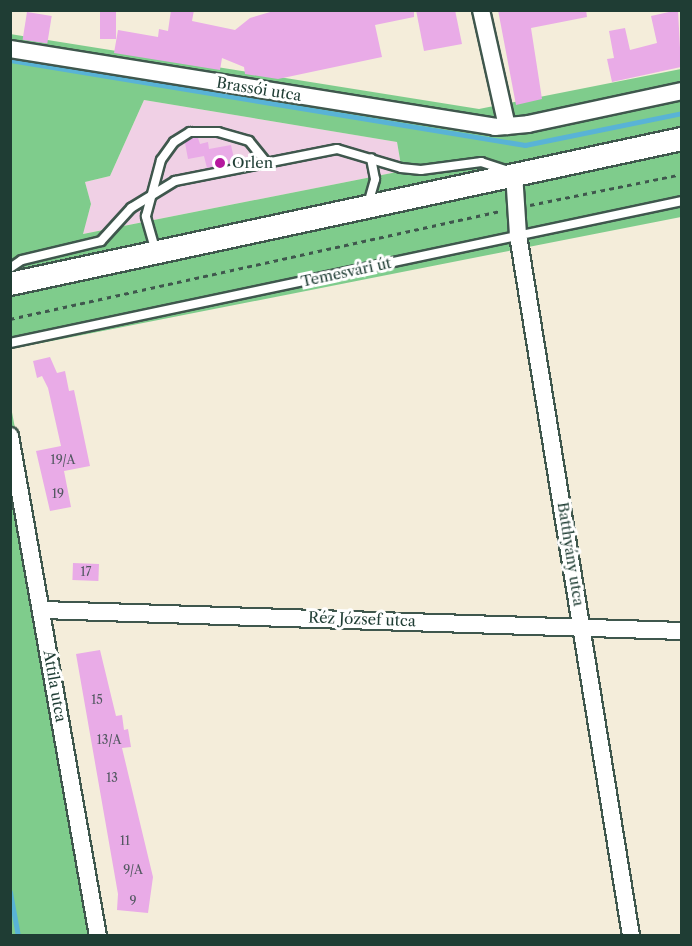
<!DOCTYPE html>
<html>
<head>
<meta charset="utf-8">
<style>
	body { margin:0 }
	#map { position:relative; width:692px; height:946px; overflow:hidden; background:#f4edda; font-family:"Libre Caslon Text",serif }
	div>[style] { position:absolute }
	.built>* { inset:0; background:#f0d0e5 }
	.green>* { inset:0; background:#7fcc8c }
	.stream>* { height:5px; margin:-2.5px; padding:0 2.5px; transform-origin:2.5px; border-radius:2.5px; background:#59b3d6 }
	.building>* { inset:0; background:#e9abe7; transform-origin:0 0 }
	.path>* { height:3px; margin-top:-1.5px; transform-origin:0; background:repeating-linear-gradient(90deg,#3f574d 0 4.5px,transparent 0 9px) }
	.roads { filter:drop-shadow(2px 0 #3f574d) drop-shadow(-2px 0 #3f574d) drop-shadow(0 2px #3f574d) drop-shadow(0 -2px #3f574d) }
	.lane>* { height:8px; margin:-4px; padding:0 4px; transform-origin:4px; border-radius:4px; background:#fff }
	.street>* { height:16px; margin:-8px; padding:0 8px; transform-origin:8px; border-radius:8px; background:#fff }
	.secondary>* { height:22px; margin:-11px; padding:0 11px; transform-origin:11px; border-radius:11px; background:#fff }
	.dots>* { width:16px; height:16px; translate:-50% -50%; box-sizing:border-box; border:3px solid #fff; border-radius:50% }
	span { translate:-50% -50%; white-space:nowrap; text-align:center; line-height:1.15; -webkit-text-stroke:6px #fff; paint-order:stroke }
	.number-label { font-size:12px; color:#525861 }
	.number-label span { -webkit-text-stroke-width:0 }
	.street-label { font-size:15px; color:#1f3d34 }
	.poi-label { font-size:15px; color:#1f3d34 }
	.left { translate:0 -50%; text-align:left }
	.frame { position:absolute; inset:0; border:12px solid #1f3d34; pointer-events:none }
</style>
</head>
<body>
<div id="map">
	<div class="built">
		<i style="clip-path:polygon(144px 100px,397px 142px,402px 171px,82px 234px,91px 205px,85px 182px,110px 176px)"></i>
	</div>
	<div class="green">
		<i style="clip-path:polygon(evenodd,10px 34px,479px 109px,681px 69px,681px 217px,11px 349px,10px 34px,144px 100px,397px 142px,402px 171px,83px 234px,91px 204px,85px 182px,110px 176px,144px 100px)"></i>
		<i style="clip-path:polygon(10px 402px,54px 633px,105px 935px,11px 935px)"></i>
	</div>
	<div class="stream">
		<i style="left:10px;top:60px;width:522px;rotate:9.37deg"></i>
		<i style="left:525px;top:145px;width:160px;rotate:-11.5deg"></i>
		<i style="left:10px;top:892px;width:45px;rotate:79.7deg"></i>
	</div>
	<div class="building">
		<i style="left:100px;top:10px;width:16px;height:29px"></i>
		<i style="clip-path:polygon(171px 10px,194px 10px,192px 21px,235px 30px,250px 18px,277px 10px,414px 10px,414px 17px,375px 25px,382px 57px,278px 79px,245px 74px,244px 67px,222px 58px,220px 70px,114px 53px,118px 30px,158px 37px,159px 29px,168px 31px)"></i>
		<i style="clip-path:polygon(416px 10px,455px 10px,462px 44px,424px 51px)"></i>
		<i style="clip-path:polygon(498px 10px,586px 10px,587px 17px,531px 28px,542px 99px,516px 105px)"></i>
		<i style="clip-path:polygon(678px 10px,681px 67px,612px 82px,607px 59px,614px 58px,609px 31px,625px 28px,630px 50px,657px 43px,651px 16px)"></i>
		<i style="left:27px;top:12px;width:25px;height:28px;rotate:9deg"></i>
		<i style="clip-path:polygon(192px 138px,198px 138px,200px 144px,208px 142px,209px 149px,231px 145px,235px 163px,207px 168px,204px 156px,188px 159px,185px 143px)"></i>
		<i style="clip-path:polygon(50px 357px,57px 373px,65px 371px,69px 391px,74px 390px,90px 466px,64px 471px,71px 507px,50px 511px,36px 451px,61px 446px,48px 388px,42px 376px,37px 378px,33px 361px)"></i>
		<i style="left:73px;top:563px;width:26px;height:17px;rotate:2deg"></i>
		<i style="clip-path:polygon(100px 650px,116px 716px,122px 715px,124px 730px,128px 729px,131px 747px,122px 748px,153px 877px,148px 913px,117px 910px,118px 894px,76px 654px)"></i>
	</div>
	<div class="path">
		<i style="left:530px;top:205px;width:155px;rotate:-11.5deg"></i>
		<i style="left:10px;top:319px;width:502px;rotate:-12.43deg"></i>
	</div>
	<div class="roads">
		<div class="lane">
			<i style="left:368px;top:204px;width:26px;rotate:-74deg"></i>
			<i style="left:375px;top:179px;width:21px;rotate:-101deg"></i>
			<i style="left:156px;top:252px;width:37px;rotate:-106deg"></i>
			<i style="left:146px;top:216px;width:58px;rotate:-75deg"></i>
			<i style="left:161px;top:160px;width:22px;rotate:-54deg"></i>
			<i style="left:174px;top:142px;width:19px;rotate:-32deg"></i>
			<i style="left:190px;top:132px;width:28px"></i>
			<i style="left:218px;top:132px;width:32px;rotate:16deg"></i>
			<i style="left:249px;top:141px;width:28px;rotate:51deg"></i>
			<i style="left:10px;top:268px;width:14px;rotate:-34deg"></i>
			<i style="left:22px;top:260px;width:81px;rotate:-13.5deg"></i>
			<i style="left:101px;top:241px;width:45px;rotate:-47.7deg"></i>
			<i style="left:131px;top:208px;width:52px;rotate:-31.5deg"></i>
			<i style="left:175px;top:181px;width:165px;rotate:-11.2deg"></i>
			<i style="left:337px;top:149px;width:67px;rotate:16.5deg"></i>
			<i style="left:401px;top:168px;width:20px;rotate:6deg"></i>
			<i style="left:421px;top:170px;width:61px;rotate:-7.6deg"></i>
			<i style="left:481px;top:162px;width:25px;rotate:18deg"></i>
			<i style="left:10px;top:343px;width:687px;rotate:-11.93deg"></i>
		</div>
		<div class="street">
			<i style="left:481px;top:10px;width:119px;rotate:77.4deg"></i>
			<i style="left:10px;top:49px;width:491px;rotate:9.1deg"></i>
			<i style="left:495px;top:127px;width:33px;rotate:-5deg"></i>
			<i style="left:528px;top:124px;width:157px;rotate:-12.1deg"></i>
			<i style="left:514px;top:173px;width:62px;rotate:86.3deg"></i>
			<i style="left:518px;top:235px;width:710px;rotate:80.84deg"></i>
			<i style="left:10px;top:436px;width:508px;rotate:80.02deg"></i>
			<i style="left:42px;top:610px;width:640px;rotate:1.88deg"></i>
		</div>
		<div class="secondary">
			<i style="left:10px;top:284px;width:687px;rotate:-12.18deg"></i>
		</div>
	</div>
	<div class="dots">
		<i style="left:220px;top:163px;background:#b5179e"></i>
	</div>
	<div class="number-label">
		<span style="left:63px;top:460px">19/A</span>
		<span style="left:58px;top:494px">19</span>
		<span style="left:86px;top:572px">17</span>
		<span style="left:97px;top:700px">15</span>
		<span style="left:109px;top:740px">13/A</span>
		<span style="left:112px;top:778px">13</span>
		<span style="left:125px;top:841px">11</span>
		<span style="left:133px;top:870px">9/A</span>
		<span style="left:133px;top:901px">9</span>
	</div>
	<div class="street-label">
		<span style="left:259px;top:89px;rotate:9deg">Brassói utca</span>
		<span style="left:346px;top:272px;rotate:-12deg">Temesvári út</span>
		<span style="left:571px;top:554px;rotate:81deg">Batthyány utca</span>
		<span style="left:362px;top:619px;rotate:2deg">Réz József utca</span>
		<span style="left:55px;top:686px;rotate:80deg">Attila utca</span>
	</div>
	<div class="poi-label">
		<span class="left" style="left:232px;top:163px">Orlen</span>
	</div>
	<div class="frame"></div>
</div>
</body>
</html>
